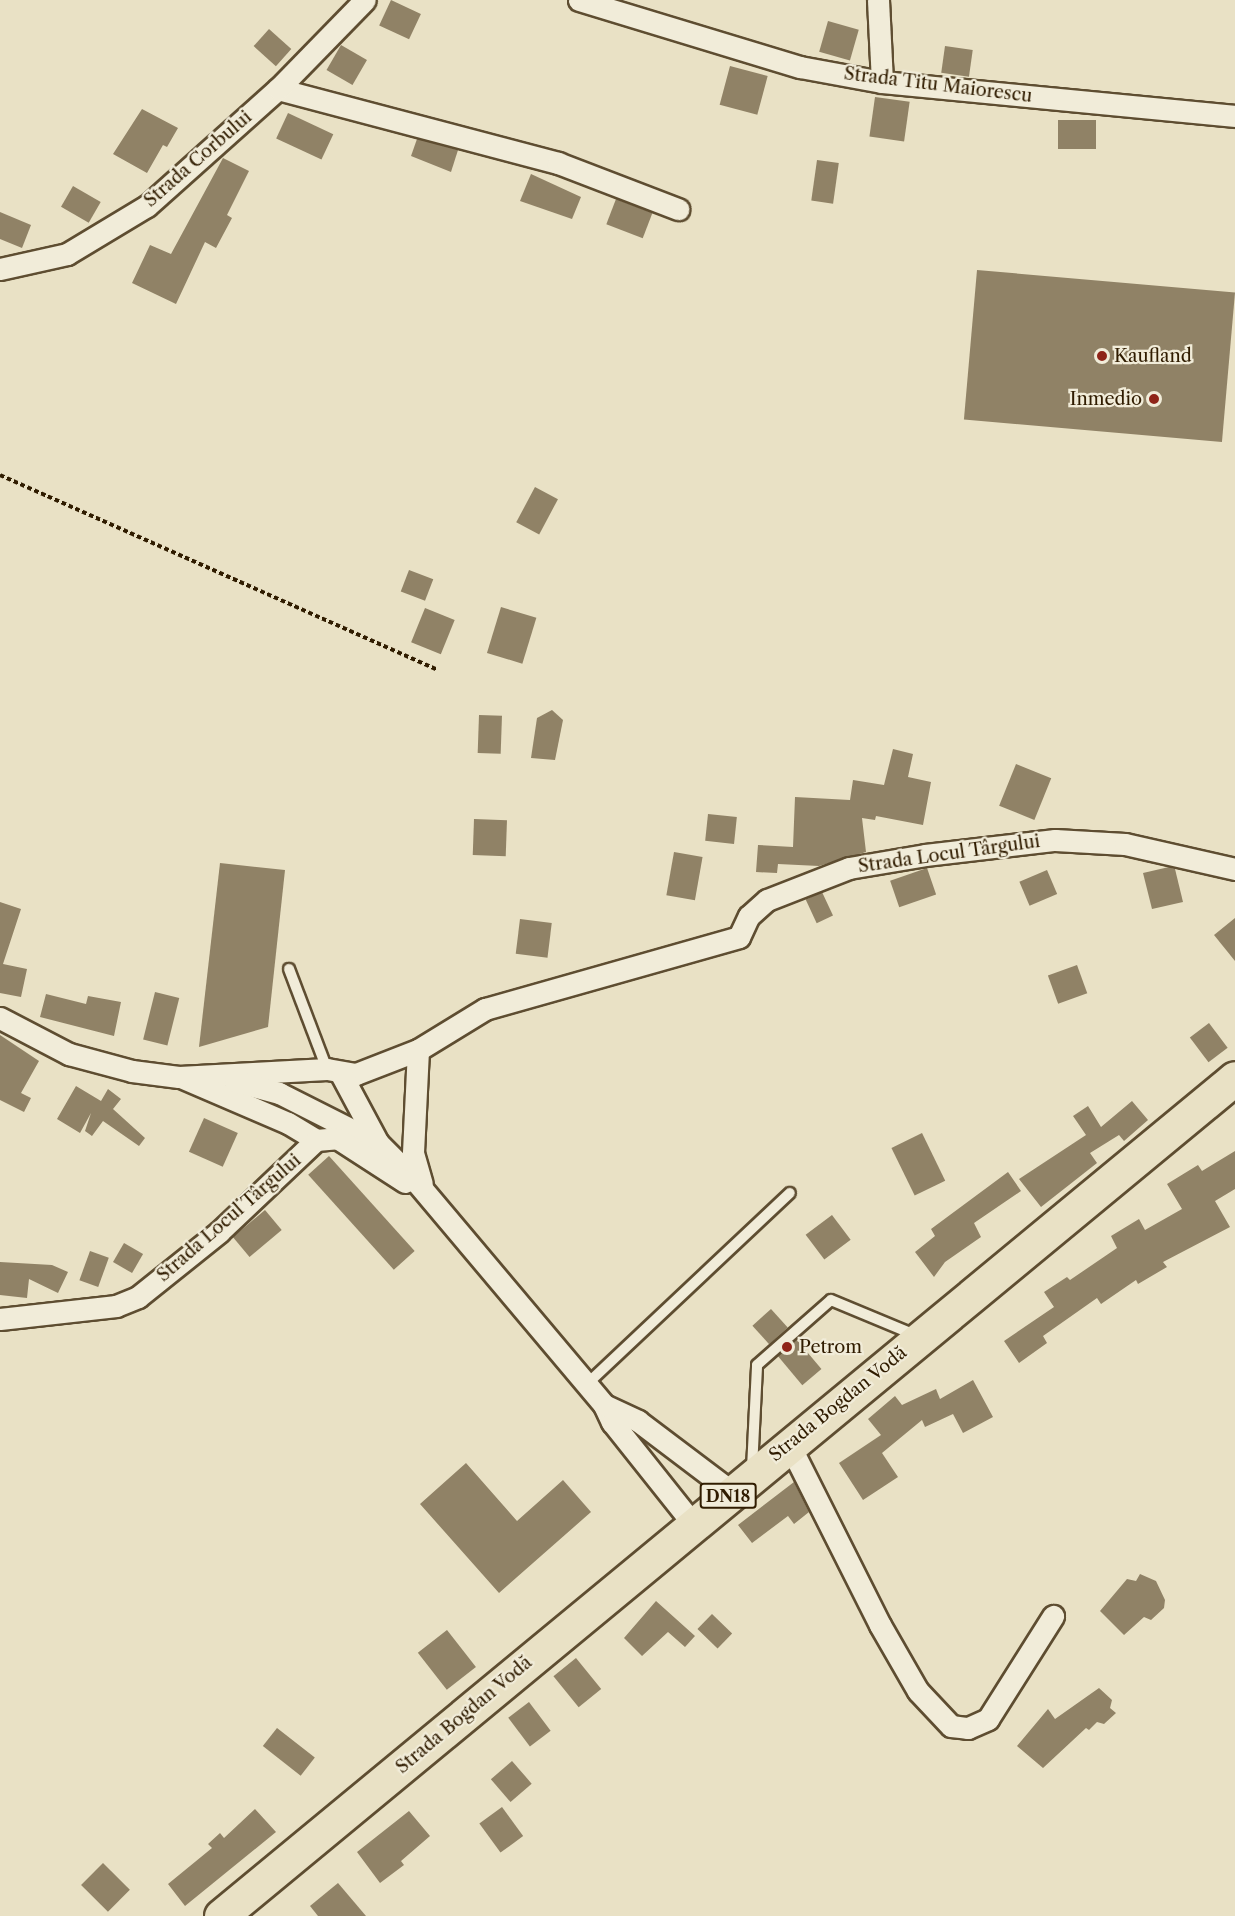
<!DOCTYPE html>
<html>
<head>
<meta charset="utf-8">
<style>
	body { margin:0 }
	#map { position:relative; width:1235px; height:1916px; overflow:hidden; background:#e9e1c5; font-family:"Libre Caslon Text",serif }
	div>[style] { position:absolute }
	.building>* { inset:0; background:#908266; transform-origin:0 0 }
	.path>* { height:4px; margin-top:-2px; transform-origin:0; background:repeating-linear-gradient(90deg,#301c00 0 4.5px,transparent 0 7.5px) }
	.roads { filter:drop-shadow(2px 0 #5e4d31) drop-shadow(-2px 0 #5e4d31) drop-shadow(0 2px #5e4d31) drop-shadow(0 -2px #5e4d31) }
	.lane>* { height:10px; margin:-5px; padding:0 5px; transform-origin:5px; border-radius:5px; background:#f1ecd9 }
	.street>* { height:21px; margin:-10.5px; padding:0 10.5px; transform-origin:10.5px; border-radius:10.5px; background:#f1ecd9 }
	.primary>* { height:33px; margin:-16.5px; padding:0 16.5px; transform-origin:16.5px; border-radius:16.5px; background:#e9e1c5 }
	.dots>* { width:16px; height:16px; translate:-50% -50%; box-sizing:border-box; border:3px solid #f1ecd9; border-radius:50% }
	span { translate:-50% -50%; white-space:nowrap; text-align:center; line-height:1.15; -webkit-text-stroke:4.5px #f1ecd9; paint-order:stroke }
	.shield-label span { padding:2px 4px; background:#f1ecd9; border:2px solid; border-radius:4px; -webkit-text-stroke-width:0 }
	.shield-label { font-size:16px; color:#301c00; font-weight:700 }
	.street-label { font-size:18px; color:#301c00 }
	.poi-label { font-size:18px; color:#301c00 }
	.left { translate:0 -50%; text-align:left }
	.right { translate:-100% -50%; text-align:right }
</style>
</head>
<body>
<div id="map">
	<div class="building">
		<i style="left:391px;top:0;width:33px;height:28px;rotate:25deg"></i>
		<i style="left:828px;top:21px;width:32px;height:32px;rotate:16deg"></i>
		<i style="left:269px;top:29px;width:30px;height:23px;rotate:42deg"></i>
		<i style="left:341px;top:45px;width:30px;height:29px;rotate:30deg"></i>
		<i style="left:945px;top:46px;width:28px;height:27px;rotate:8deg"></i>
		<i style="left:730px;top:66px;width:39px;height:40px;rotate:15deg"></i>
		<i style="left:875px;top:97px;width:35px;height:40px;rotate:8deg"></i>
		<i style="clip-path:polygon(142px 109px,178px 128px,167px 147px,163px 145px,147px 173px,113px 154px)"></i>
		<i style="left:288px;top:113px;width:50px;height:28px;rotate:25deg"></i>
		<i style="left:1058px;top:120px;width:38px;height:29px"></i>
		<i style="clip-path:polygon(417px 139px,458px 150px,451px 172px,411px 156px)"></i>
		<i style="clip-path:polygon(223px 158px,249px 171px,227px 215px,232px 218px,216px 248px,205px 242px,176px 304px,132px 283px,150px 245px,171px 254px)"></i>
		<i style="left:817px;top:160px;width:22px;height:41px;rotate:8deg"></i>
		<i style="clip-path:polygon(531px 174px,581px 197px,572px 219px,520px 201px)"></i>
		<i style="left:73px;top:186px;width:32px;height:24px;rotate:30deg"></i>
		<i style="left:616px;top:199px;width:39px;height:27px;rotate:21deg"></i>
		<i style="clip-path:polygon(0 212px,31px 225px,22px 248px,0 239px)"></i>
		<i style="left:977px;top:270px;width:259px;height:150px;rotate:5deg"></i>
		<i style="left:535px;top:487px;width:26px;height:40px;rotate:28deg"></i>
		<i style="left:409px;top:570px;width:26px;height:23px;rotate:21deg"></i>
		<i style="left:501px;top:607px;width:37px;height:48px;rotate:17deg"></i>
		<i style="left:425px;top:608px;width:32px;height:37px;rotate:22deg"></i>
		<i style="clip-path:polygon(552px 710px,563px 720px,555px 760px,531px 758px,537px 718px)"></i>
		<i style="left:479px;top:715px;width:23px;height:38px;rotate:2deg"></i>
		<i style="clip-path:polygon(893px 749px,913px 754px,908px 777px,931px 782px,923px 825px,876px 816px,875px 820px,862px 818px,866px 852px,819px 866px,778px 864px,777px 873px,756px 872px,758px 845px,793px 847px,795px 797px,850px 800px,853px 780px,884px 785px)"></i>
		<i style="left:1016px;top:764px;width:38px;height:45px;rotate:22deg"></i>
		<i style="left:708px;top:814px;width:29px;height:27px;rotate:6deg"></i>
		<i style="left:474px;top:819px;width:33px;height:36px;rotate:2deg"></i>
		<i style="left:674px;top:852px;width:29px;height:44px;rotate:10deg"></i>
		<i style="clip-path:polygon(220px 863px,285px 870px,268px 1027px,199px 1047px)"></i>
		<i style="clip-path:polygon(1169px 867px,1175px 869px,1183px 902px,1152px 909px,1143px 873px)"></i>
		<i style="left:927px;top:868px;width:28px;height:39px;rotate:71deg"></i>
		<i style="left:1047px;top:870px;width:26px;height:30px;rotate:67deg"></i>
		<i style="left:822px;top:892px;width:26px;height:18px;rotate:65deg"></i>
		<i style="clip-path:polygon(0 902px,21px 909px,3px 964px,27px 969px,21px 997px,0 993px)"></i>
		<i style="clip-path:polygon(1235px 918px,1235px 961px,1214px 935px)"></i>
		<i style="left:520px;top:919px;width:32px;height:35px;rotate:7deg"></i>
		<i style="left:1077px;top:965px;width:30px;height:31px;rotate:70deg"></i>
		<i style="left:155px;top:992px;width:25px;height:49px;rotate:14deg"></i>
		<i style="clip-path:polygon(46px 994px,86px 1004px,88px 996px,121px 1002px,114px 1036px,40px 1017px)"></i>
		<i style="left:1209px;top:1023px;width:31px;height:24px;rotate:53deg"></i>
		<i style="clip-path:polygon(0 1035px,39px 1061px,21px 1093px,31px 1098px,24px 1112px,0 1100px)"></i>
		<i style="clip-path:polygon(76px 1086px,101px 1101px,108px 1089px,121px 1099px,113px 1109px,145px 1138px,139px 1146px,103px 1121px,92px 1136px,85px 1131px,91px 1113px,80px 1133px,57px 1119px)"></i>
		<i style="clip-path:polygon(1132px 1101px,1148px 1120px,1124px 1141px,1119px 1135px,1090px 1153px,1097px 1163px,1041px 1207px,1019px 1179px,1086px 1135px,1073px 1116px,1088px 1106px,1101px 1127px)"></i>
		<i style="left:204px;top:1118px;width:37px;height:37px;rotate:24deg"></i>
		<i style="left:922px;top:1133px;width:53px;height:34px;rotate:64deg"></i>
		<i style="clip-path:polygon(1235px 1151px,1235px 1189px,1215px 1201px,1230px 1227px,1163px 1262px,1167px 1267px,1138px 1284px,1136px 1280px,1101px 1304px,1097px 1298px,1043px 1336px,1047px 1343px,1019px 1363px,1004px 1341px,1054px 1307px,1044px 1292px,1067px 1277px,1070px 1280px,1117px 1248px,1111px 1236px,1139px 1219px,1145px 1230px,1182px 1209px,1167px 1184px,1198px 1165px,1202px 1171px)"></i>
		<i style="left:329px;top:1156px;width:128px;height:28px;rotate:48deg"></i>
		<i style="clip-path:polygon(1008px 1172px,1021px 1191px,974px 1223px,981px 1237px,945px 1262px,934px 1277px,915px 1252px,935px 1236px,931px 1229px)"></i>
		<i style="left:265px;top:1210px;width:26px;height:42px;rotate:50deg"></i>
		<i style="left:832px;top:1215px;width:31px;height:33px;rotate:53deg"></i>
		<i style="left:124px;top:1243px;width:22px;height:22px;rotate:30deg"></i>
		<i style="left:90px;top:1251px;width:20px;height:31px;rotate:20deg"></i>
		<i style="clip-path:polygon(0 1262px,52px 1265px,68px 1272px,58px 1293px,29px 1279px,27px 1298px,0 1295px)"></i>
		<i style="left:771px;top:1309px;width:25px;height:25px;rotate:48deg"></i>
		<i style="left:797px;top:1340px;width:38px;height:25px;rotate:50deg"></i>
		<i style="clip-path:polygon(973px 1380px,993px 1417px,963px 1433px,953px 1414px,925px 1427px,922px 1420px,882px 1453px,898px 1477px,863px 1500px,839px 1463px,881px 1435px,868px 1419px,895px 1396px,902px 1405px,936px 1389px,940px 1399px)"></i>
		<i style="clip-path:polygon(466px 1463px,517px 1521px,563px 1480px,591px 1512px,499px 1593px,420px 1504px)"></i>
		<i style="clip-path:polygon(794px 1482px,809px 1512px,794px 1524px,788px 1516px,752px 1543px,738px 1525px)"></i>
		<i style="clip-path:polygon(1140px 1574px,1156px 1581px,1165px 1600px,1164px 1608px,1151px 1620px,1144px 1617px,1124px 1635px,1100px 1611px,1127px 1579px,1136px 1581px)"></i>
		<i style="clip-path:polygon(656px 1601px,695px 1636px,685px 1647px,668px 1632px,642px 1656px,624px 1638px)"></i>
		<i style="left:712px;top:1614px;width:28px;height:21px;rotate:44deg"></i>
		<i style="left:447px;top:1630px;width:47px;height:37px;rotate:52deg"></i>
		<i style="left:576px;top:1658px;width:40px;height:29px;rotate:51deg"></i>
		<i style="clip-path:polygon(1099px 1688px,1112px 1700px,1110px 1708px,1116px 1713px,1104px 1724px,1097px 1722px,1089px 1730px,1086px 1728px,1043px 1768px,1017px 1746px,1048px 1709px,1055px 1719px)"></i>
		<i style="left:529px;top:1702px;width:36px;height:26px;rotate:53deg"></i>
		<i style="left:277px;top:1728px;width:48px;height:23px;rotate:38deg"></i>
		<i style="left:512px;top:1761px;width:30px;height:28px;rotate:49deg"></i>
		<i style="left:502px;top:1807px;width:36px;height:28px;rotate:54deg"></i>
		<i style="clip-path:polygon(255px 1809px,276px 1832px,185px 1906px,168px 1884px,212px 1848px,208px 1844px,220px 1833px,224px 1838px)"></i>
		<i style="clip-path:polygon(409px 1811px,430px 1836px,401px 1861px,404px 1865px,380px 1883px,357px 1852px)"></i>
		<i style="left:103px;top:1863px;width:38px;height:31px;rotate:45deg"></i>
		<i style="clip-path:polygon(338px 1883px,366px 1916px,318px 1916px,310px 1906px)"></i>
	</div>
	<div class="path">
		<i style="left:0;top:475px;width:479px;rotate:24deg"></i>
	</div>
	<div class="roads">
		<div class="lane">
			<i style="left:289px;top:969px;width:107px;rotate:69.2deg"></i>
			<i style="left:586px;top:1385px;width:280px;rotate:-43.3deg"></i>
			<i style="left:752px;top:1469px;width:104px;rotate:-87.2deg"></i>
			<i style="left:757px;top:1365px;width:98px;rotate:-41.3deg"></i>
			<i style="left:831px;top:1300px;width:91px;rotate:22.6deg"></i>
		</div>
		<div class="street">
			<i style="left:579px;top:0;width:231px;rotate:16.9deg"></i>
			<i style="left:800px;top:67px;width:83px;rotate:10.4deg"></i>
			<i style="left:882px;top:82px;width:355px;rotate:5.5deg"></i>
			<i style="left:878px;top:0;width:82px;rotate:87.2deg"></i>
			<i style="left:278px;top:89px;width:290px;rotate:14.8deg"></i>
			<i style="left:558px;top:163px;width:129px;rotate:21deg"></i>
			<i style="left:0;top:269px;width:69px;rotate:-12.6deg"></i>
			<i style="left:67px;top:254px;width:93px;rotate:-31deg"></i>
			<i style="left:147px;top:206px;width:176px;rotate:-41.8deg"></i>
			<i style="left:278px;top:89px;width:124px;rotate:-45.7deg"></i>
			<i style="left:0;top:1018px;width:78px;rotate:27.6deg"></i>
			<i style="left:69px;top:1054px;width:65px;rotate:15.1deg"></i>
			<i style="left:132px;top:1071px;width:47px;rotate:7.3deg"></i>
			<i style="left:179px;top:1077px;width:148px;rotate:-3.1deg"></i>
			<i style="left:327px;top:1069px;width:29px;rotate:10deg"></i>
			<i style="left:356px;top:1074px;width:66px;rotate:-21.2deg"></i>
			<i style="left:418px;top:1050px;width:79px;rotate:-31.5deg"></i>
			<i style="left:485px;top:1009px;width:264px;rotate:-15.8deg"></i>
			<i style="left:739px;top:937px;width:23px;rotate:-65deg"></i>
			<i style="left:749px;top:916px;width:24px;rotate:-42deg"></i>
			<i style="left:767px;top:900px;width:88px;rotate:-21.3deg"></i>
			<i style="left:849px;top:868px;width:77px;rotate:-9.7deg"></i>
			<i style="left:925px;top:855px;width:131px;rotate:-6.6deg"></i>
			<i style="left:1055px;top:840px;width:70px;rotate:3.3deg"></i>
			<i style="left:1125px;top:844px;width:113px;rotate:12.8deg"></i>
			<i style="left:418px;top:1050px;width:103px;rotate:92.8deg"></i>
			<i style="left:413px;top:1153px;width:32px;rotate:74deg"></i>
			<i style="left:341px;top:1074px;width:78px;rotate:61.8deg"></i>
			<i style="left:181px;top:1077px;width:116px;rotate:23.3deg"></i>
			<i style="left:288px;top:1123px;width:33px;rotate:31deg"></i>
			<i style="left:235px;top:1081px;width:46px;rotate:15.3deg"></i>
			<i style="left:279px;top:1093px;width:111px;rotate:26.8deg"></i>
			<i style="left:378px;top:1143px;width:49px;rotate:45deg"></i>
			<i style="left:413px;top:1178px;width:297px;rotate:49.9deg"></i>
			<i style="left:604px;top:1405px;width:19px;rotate:65deg"></i>
			<i style="left:612px;top:1422px;width:132px;rotate:51.5deg"></i>
			<i style="left:0;top:1319px;width:117px;rotate:-6.4deg"></i>
			<i style="left:116px;top:1306px;width:24px;rotate:-22deg"></i>
			<i style="left:138px;top:1297px;width:104px;rotate:-38.7deg"></i>
			<i style="left:219px;top:1232px;width:134px;rotate:-43.5deg"></i>
			<i style="left:316px;top:1140px;width:21px;rotate:-5deg"></i>
			<i style="left:337px;top:1138px;width:81px;rotate:32.9deg"></i>
			<i style="left:604px;top:1405px;width:38px;rotate:25deg"></i>
			<i style="left:638px;top:1421px;width:118px;rotate:37.1deg"></i>
			<i style="left:789px;top:1444px;width:203px;rotate:63.3deg"></i>
			<i style="left:880px;top:1625px;width:76px;rotate:60.1deg"></i>
			<i style="left:918px;top:1691px;width:48px;rotate:46.7deg"></i>
			<i style="left:951px;top:1726px;width:17px;rotate:7deg"></i>
			<i style="left:968px;top:1728px;width:22px;rotate:-24deg"></i>
			<i style="left:988px;top:1719px;width:122px;rotate:-57.7deg"></i>
		</div>
		<div class="primary">
			<i style="left:221px;top:1916px;width:1315px;rotate:-39.57deg"></i>
		</div>
	</div>
	<div class="dots">
		<i style="left:1102px;top:356px;background:#8f2418"></i>
		<i style="left:1154px;top:399px;background:#8f2418"></i>
		<i style="left:787px;top:1347px;background:#8f2418"></i>
	</div>
	<div class="shield-label">
		<span style="left:728px;top:1496px">DN18</span>
	</div>
	<div class="street-label">
		<span style="left:938px;top:85px;rotate:7deg">Strada Titu Maiorescu</span>
		<span style="left:198px;top:159px;rotate:-41deg">Strada Corbului</span>
		<span style="left:949px;top:854px;rotate:-8deg">Strada Locul Târgului</span>
		<span style="left:229px;top:1218px;rotate:-41deg">Strada Locul Târgului</span>
		<span style="left:838px;top:1404px;rotate:-39deg">Strada Bogdan Vodă</span>
		<span style="left:464px;top:1715px;rotate:-40deg">Strada Bogdan Vodă</span>
	</div>
	<div class="poi-label">
		<span class="left" style="left:1114px;top:356px">Kaufland</span>
		<span class="right" style="left:1142px;top:399px">Inmedio</span>
		<span class="left" style="left:799px;top:1347px">Petrom</span>
	</div>
</div>
</body>
</html>
